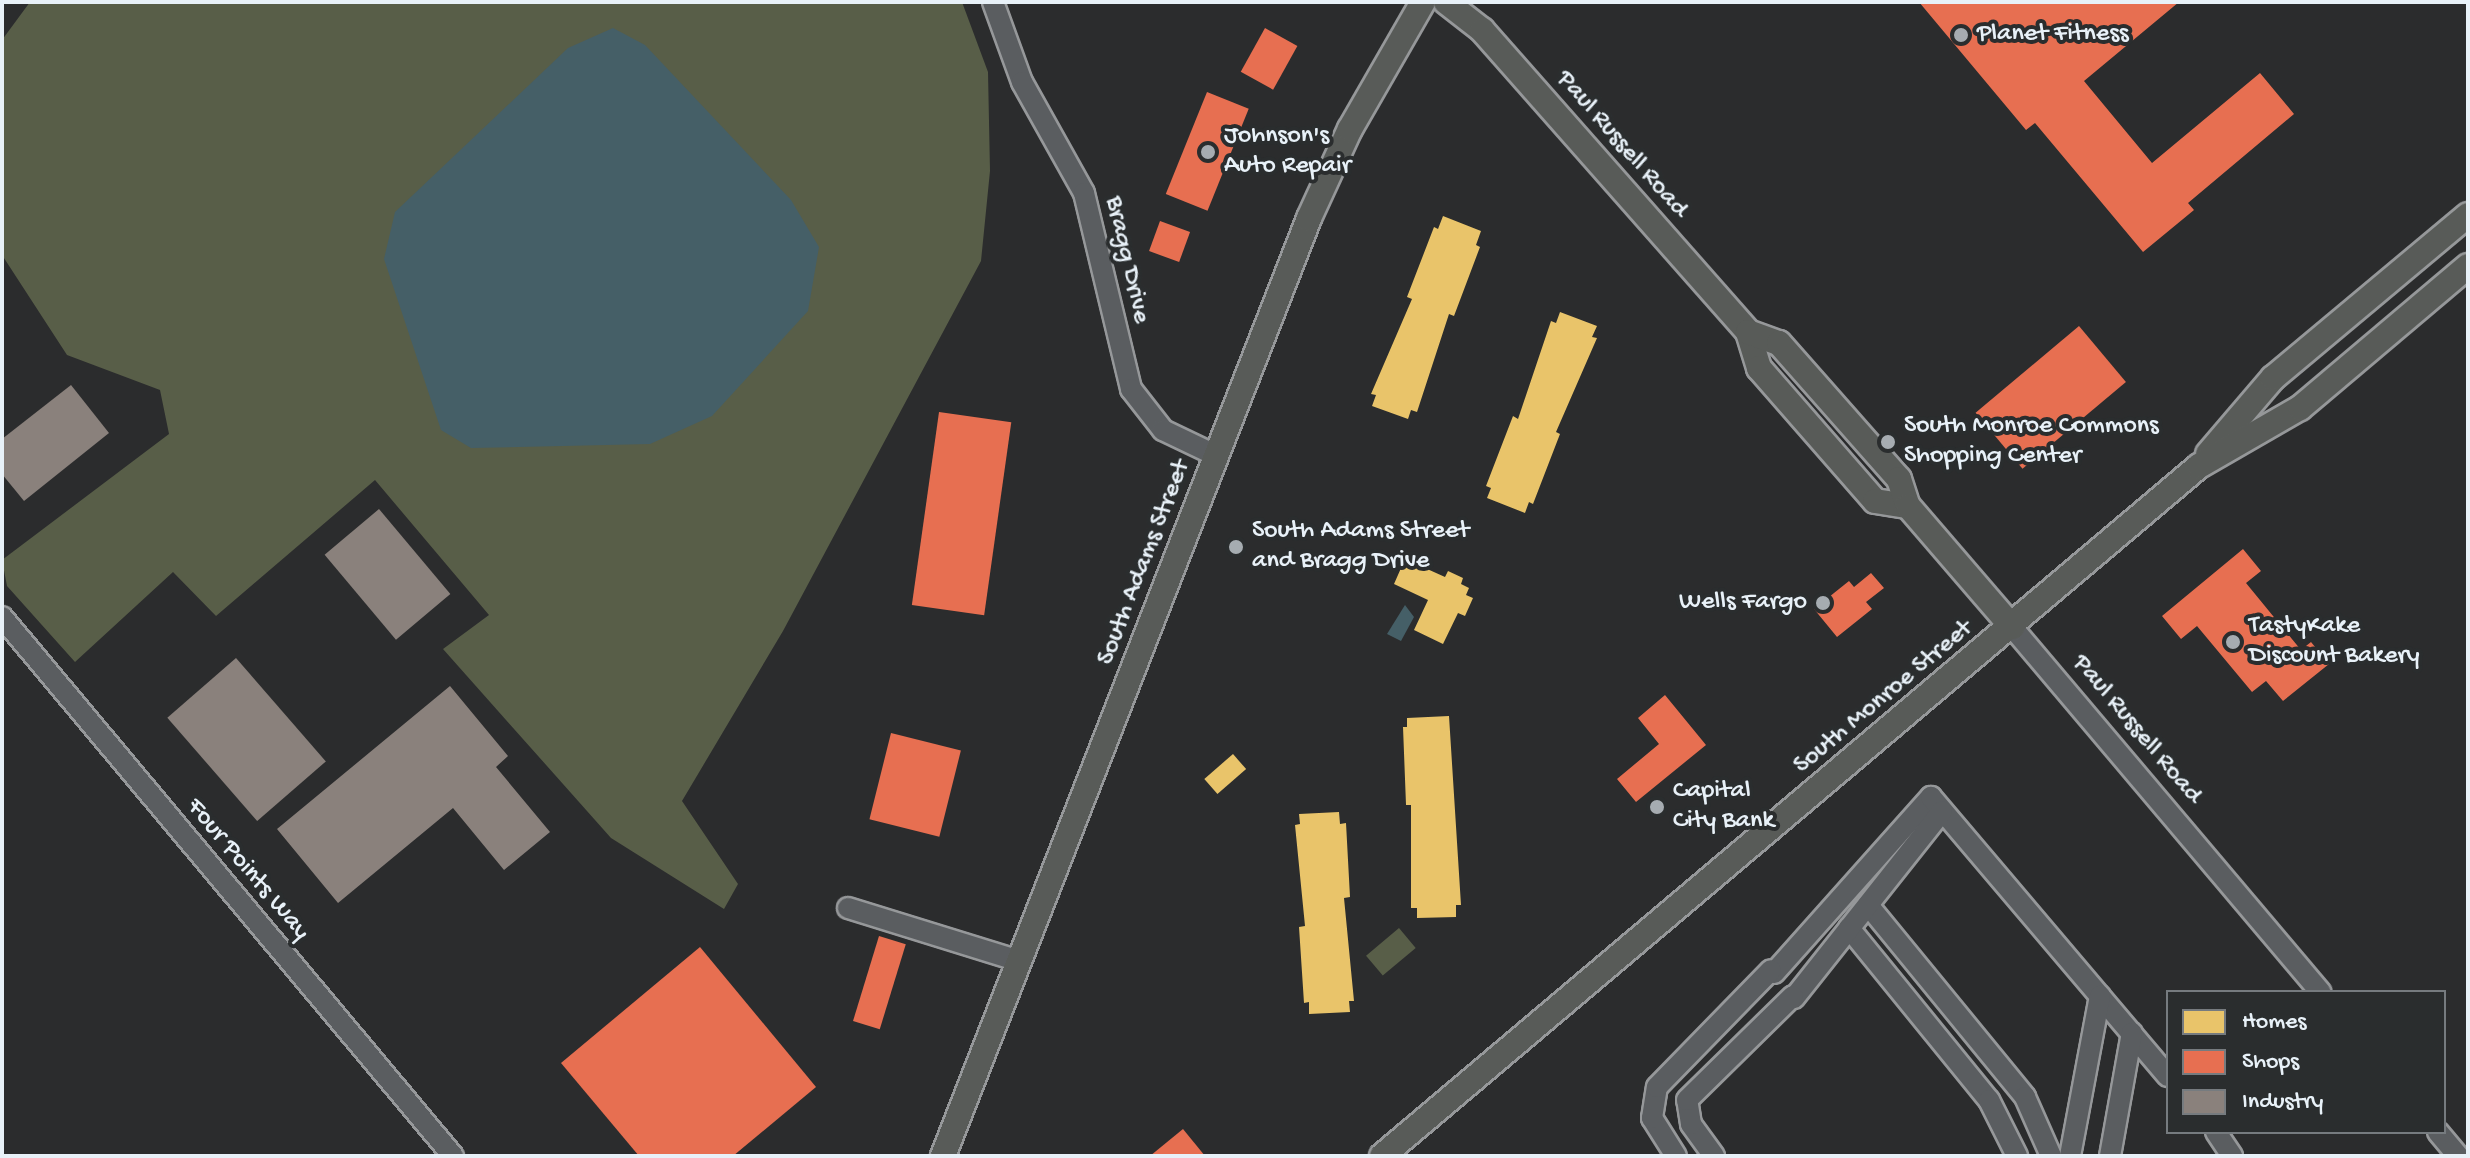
<!DOCTYPE html>
<html>
<head>
<meta charset="utf-8">
<style>
	body { margin:0 }
	#map { position:relative; width:2470px; height:1158px; overflow:hidden; background:#2b2c2d; font-family:"Gochi Hand",sans-serif }
	div>[style] { position:absolute }
	.green>* { inset:0; background:#585e48; transform-origin:0 0 }
	.water>* { inset:0; background:#455f67 }
	.homes>* { inset:0; background:#e9c46a; transform-origin:0 0 }
	.shops>* { inset:0; background:#e76f51; transform-origin:0 0 }
	.industry>* { inset:0; background:#8a817c; transform-origin:0 0 }
	.roads { filter:drop-shadow(2px 0 #96989a) drop-shadow(-2px 0 #96989a) drop-shadow(0 2px #96989a) drop-shadow(0 -2px #96989a) }
	.minor>* { height:20px; margin:-10px; padding:0 10px; transform-origin:10px; border-radius:10px; background:#5a5d60 }
	.major>* { height:24px; margin:-12px; padding:0 12px; transform-origin:12px; border-radius:12px; background:#585b58 }
	.dots>* { width:22px; height:22px; translate:-50% -50%; box-sizing:border-box; border:4px solid #2a2d2e; border-radius:50% }
	span { translate:-50% -50%; white-space:nowrap; text-align:center; line-height:1.15; -webkit-text-stroke:8px #2a2d2e; paint-order:stroke }
	.poi-label { font-size:26px; color:#e8f1f8 }
	.left { translate:0 -50%; text-align:left }
	.right { translate:-100% -50%; text-align:right }
	.street-label { font-size:26px; color:#e8f1f8 }
	.frame { position:absolute; inset:0; border:4px solid #e8f1f8; pointer-events:none }
	.legend { position:absolute; left:2166px; top:990px; width:280px; height:144px; box-sizing:border-box; background:#2a2d2e; border:2px solid #767b7f; margin:0; padding:10px 14px; list-style:none; font-size:24px; color:#e8f1f8 }
	.legend li { display:flex; align-items:center; gap:16px; height:40px }
	.legend b { width:40px; border:2px solid #767b7f }
</style>
</head>
<body>
<div id="map">
	<div class="green">
		<i style="clip-path:polygon(30px 2px,962px 2px,988px 72px,990px 171px,981px 261px,783px 631px,682px 801px,738px 884px,724px 909px,611px 838px,443px 649px,489px 615px,375px 480px,216px 616px,173px 572px,75px 662px,7px 586px,2px 560px,169px 434px,160px 390px,67px 355px,2px 255px,2px 40px)"></i>
		<i style="left:1399px;top:928px;width:26px;height:43px;rotate:50deg"></i>
	</div>
	<div class="water">
		<i style="clip-path:polygon(613px 28px,645px 45px,791px 200px,819px 247px,808px 311px,712px 416px,650px 444px,471px 448px,441px 430px,384px 259px,395px 212px,568px 48px)"></i>
		<i style="clip-path:polygon(1405px 605px,1414px 617px,1401px 641px,1387px 634px)"></i>
	</div>
	<div class="homes">
		<i style="clip-path:polygon(1443px 216px,1481px 231px,1476px 245px,1480px 247px,1454px 316px,1449px 314px,1417px 412px,1411px 410px,1408px 419px,1372px 406px,1376px 395px,1371px 394px,1412px 299px,1407px 297px,1434px 227px,1438px 229px)"></i>
		<i style="clip-path:polygon(1560px 312px,1597px 326px,1592px 337px,1597px 338px,1556px 432px,1560px 434px,1533px 504px,1529px 502px,1525px 513px,1487px 498px,1491px 488px,1486px 486px,1513px 416px,1518px 419px,1551px 321px,1556px 323px)"></i>
		<i style="clip-path:polygon(1405px 559px,1445px 577px,1448px 571px,1463px 578px,1461px 584px,1469px 588px,1466px 595px,1473px 598px,1465px 616px,1458px 613px,1443px 644px,1414px 630px,1428px 600px,1394px 584px)"></i>
		<i style="clip-path:polygon(1449px 716px,1461px 905px,1456px 905px,1456px 917px,1417px 918px,1417px 908px,1411px 908px,1411px 805px,1406px 805px,1403px 727px,1407px 727px,1407px 718px)"></i>
		<i style="left:1233px;top:754px;width:20px;height:38px;rotate:49deg"></i>
		<i style="clip-path:polygon(1339px 812px,1340px 824px,1346px 823px,1350px 897px,1344px 898px,1354px 1001px,1349px 1001px,1350px 1012px,1309px 1014px,1309px 1002px,1304px 1003px,1299px 927px,1305px 926px,1295px 825px,1300px 824px,1299px 814px)"></i>
	</div>
	<div class="shops">
		<i style="clip-path:polygon(1919px 2px,2179px 2px,2084px 81px,2152px 163px,2260px 73px,2294px 114px,2188px 203px,2194px 210px,2143px 252px,2035px 123px,2026px 130px)"></i>
		<i style="left:1265px;top:28px;width:37px;height:50px;rotate:29deg"></i>
		<i style="left:1207px;top:92px;width:45px;height:110px;rotate:22deg"></i>
		<i style="left:1160px;top:221px;width:32px;height:32px;rotate:20deg"></i>
		<i style="left:2079px;top:326px;width:73px;height:135px;rotate:50deg"></i>
		<i style="left:939px;top:412px;width:73px;height:195px;rotate:8deg"></i>
		<i style="clip-path:polygon(2243px 549px,2261px 571px,2246px 583px,2301px 650px,2311px 642px,2329px 664px,2283px 701px,2266px 681px,2252px 692px,2197px 626px,2181px 639px,2162px 616px)"></i>
		<i style="clip-path:polygon(1871px 573px,1884px 588px,1866px 602px,1872px 609px,1837px 637px,1814px 609px,1849px 581px,1854px 587px)"></i>
		<i style="clip-path:polygon(1665px 695px,1706px 745px,1636px 802px,1617px 779px,1659px 744px,1638px 718px)"></i>
		<i style="left:891px;top:733px;width:72px;height:89px;rotate:14deg"></i>
		<i style="left:879px;top:936px;width:28px;height:89px;rotate:17deg"></i>
		<i style="clip-path:polygon(700px 947px,816px 1087px,733px 1156px,639px 1156px,561px 1063px)"></i>
		<i style="clip-path:polygon(1183px 1129px,1205px 1156px,1150px 1156px)"></i>
	</div>
	<div class="industry">
		<i style="clip-path:polygon(71px 385px,109px 433px,24px 501px,2px 474px,2px 439px)"></i>
		<i style="left:379px;top:509px;width:111px;height:71px;rotate:50deg"></i>
		<i style="left:236px;top:658px;width:137px;height:91px;rotate:49deg"></i>
		<i style="clip-path:polygon(450px 686px,508px 756px,496px 767px,550px 832px,504px 870px,453px 808px,338px 903px,277px 829px)"></i>
	</div>
	<div class="roads">
		<div class="minor">
			<i style="left:993px;top:2px;width:85px;rotate:70.1deg"></i>
			<i style="left:1022px;top:82px;width:127px;rotate:60.8deg"></i>
			<i style="left:1084px;top:193px;width:202px;rotate:76.5deg"></i>
			<i style="left:1131px;top:389px;width:52px;rotate:52deg"></i>
			<i style="left:1163px;top:430px;width:60px;rotate:25.7deg"></i>
			<i style="left:2px;top:617px;width:703px;rotate:50.08deg"></i>
			<i style="left:2012px;top:627px;width:478px;rotate:49.8deg"></i>
			<i style="left:1868px;top:905px;width:248px;rotate:50.7deg"></i>
			<i style="left:2025px;top:1097px;width:64px;rotate:66.2deg"></i>
			<i style="left:848px;top:908px;width:179px;rotate:17.2deg"></i>
			<i style="left:1849px;top:928px;width:222px;rotate:50.9deg"></i>
			<i style="left:1989px;top:1100px;width:63px;rotate:63.4deg"></i>
			<i style="left:1774px;top:973px;width:236px;rotate:-48.3deg"></i>
			<i style="left:1931px;top:797px;width:366px;rotate:49.7deg"></i>
			<i style="left:1794px;top:998px;width:238px;rotate:-51.6deg"></i>
			<i style="left:2216px;top:1132px;width:29px;rotate:56deg"></i>
			<i style="left:2438px;top:1132px;width:31px;rotate:50deg"></i>
			<i style="left:1676px;top:1156px;width:45px;rotate:-122.3deg"></i>
			<i style="left:1652px;top:1118px;width:31px;rotate:-81deg"></i>
			<i style="left:1657px;top:1087px;width:163px;rotate:-45.7deg"></i>
			<i style="left:1714px;top:1156px;width:39px;rotate:-126deg"></i>
			<i style="left:1691px;top:1124px;width:24px;rotate:-99deg"></i>
			<i style="left:1687px;top:1100px;width:148px;rotate:-44.5deg"></i>
			<i style="left:2070px;top:1156px;width:163px;rotate:-79.4deg"></i>
			<i style="left:2110px;top:1156px;width:125px;rotate:-79.9deg"></i>
		</div>
		<div class="major">
			<i style="left:1446px;top:2px;width:46px;rotate:37.9deg"></i>
			<i style="left:1482px;top:30px;width:402px;rotate:48.6deg"></i>
			<i style="left:1748px;top:332px;width:38px;rotate:73deg"></i>
			<i style="left:1759px;top:368px;width:176px;rotate:48.9deg"></i>
			<i style="left:1875px;top:501px;width:33px;rotate:9deg"></i>
			<i style="left:1748px;top:332px;width:33px;rotate:20deg"></i>
			<i style="left:1779px;top:343px;width:181px;rotate:48.6deg"></i>
			<i style="left:1899px;top:479px;width:28px;rotate:72deg"></i>
			<i style="left:1908px;top:506px;width:160px;rotate:49.3deg"></i>
			<i style="left:2208px;top:454px;width:100px;rotate:-49.5deg"></i>
			<i style="left:2273px;top:378px;width:254px;rotate:-39.9deg"></i>
			<i style="left:943px;top:1156px;width:1007px;rotate:-68.68deg"></i>
			<i style="left:1309px;top:218px;width:98px;rotate:-65.3deg"></i>
			<i style="left:1350px;top:129px;width:146px;rotate:-60.1deg"></i>
			<i style="left:1382px;top:1156px;width:1069px;rotate:-40.18deg"></i>
			<i style="left:2199px;top:466px;width:116px;rotate:-29.9deg"></i>
			<i style="left:2300px;top:408px;width:220px;rotate:-40.2deg"></i>
		</div>
	</div>
	<div class="dots">
		<i style="left:1961px;top:35px;background:#a6acb1"></i>
		<i style="left:1208px;top:152px;background:#a6acb1"></i>
		<i style="left:1888px;top:442px;background:#a6acb1"></i>
		<i style="left:1236px;top:547px;background:#a6acb1"></i>
		<i style="left:1823px;top:603px;background:#a6acb1"></i>
		<i style="left:2233px;top:642px;background:#a6acb1"></i>
		<i style="left:1657px;top:807px;background:#a6acb1"></i>
	</div>
	<div class="poi-label">
		<span class="left" style="left:1977px;top:35px">Planet Fitness</span>
		<span class="left" style="left:1224px;top:152px">Johnson's<br>Auto Repair</span>
		<span class="left" style="left:1904px;top:442px">South Monroe Commons<br>Shopping Center</span>
		<span class="left" style="left:1252px;top:547px">South Adams Street<br>and Bragg Drive</span>
		<span class="right" style="left:1807px;top:603px">Wells Fargo</span>
		<span class="left" style="left:2249px;top:642px">TastyKake<br>Discount Bakery</span>
		<span class="left" style="left:1673px;top:807px">Capital<br>City Bank</span>
	</div>
	<div class="street-label">
		<span style="left:1621px;top:145px;rotate:49deg">Paul Russell Road</span>
		<span style="left:1126px;top:260px;rotate:77deg">Bragg Drive</span>
		<span style="left:1145px;top:563px;rotate:-69deg">South Adams Street</span>
		<span style="left:1884px;top:698px;rotate:-40deg">South Monroe Street</span>
		<span style="left:2136px;top:730px;rotate:50deg">Paul Russell Road</span>
		<span style="left:247px;top:870px;rotate:50deg">Four Points Way</span>
	</div>
	<div class="frame"></div>
	<ul class="legend">
	<li><b style="height:22px;background:#e9c46a"></b>Homes</li>
	<li><b style="height:22px;background:#e76f51"></b>Shops</li>
	<li><b style="height:22px;background:#8a817c"></b>Industry</li>
	</ul>
</div>
</body>
</html>
